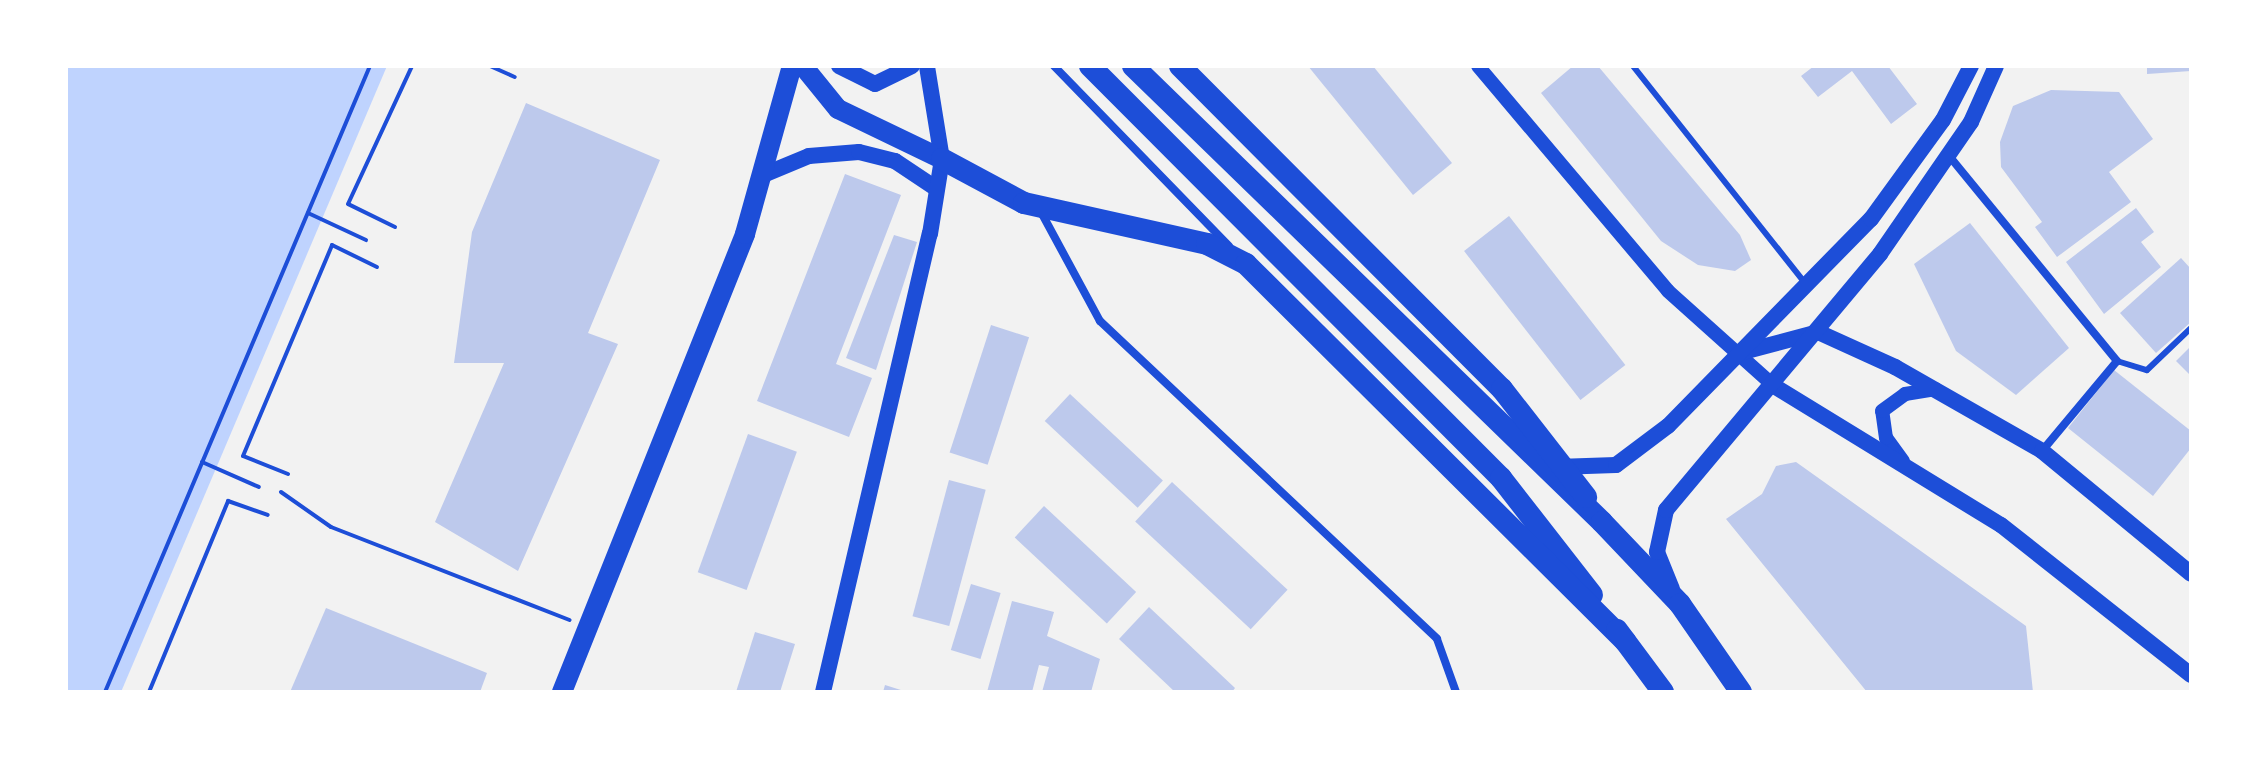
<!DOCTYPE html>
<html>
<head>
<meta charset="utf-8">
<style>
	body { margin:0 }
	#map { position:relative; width:2257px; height:758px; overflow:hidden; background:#f2f2f2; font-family:"Sofia Sans Condensed",sans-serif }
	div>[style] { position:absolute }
	.water>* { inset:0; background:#bfd3fe }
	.building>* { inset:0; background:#bdc9ec; transform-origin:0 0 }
	.path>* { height:4px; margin:-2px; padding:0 2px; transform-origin:2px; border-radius:2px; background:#1d4ed8 }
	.service>* { height:6px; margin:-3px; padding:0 3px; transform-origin:3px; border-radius:3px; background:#1d4ed8 }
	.minor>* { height:8px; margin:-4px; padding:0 4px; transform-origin:4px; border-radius:4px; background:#1d4ed8 }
	.tertiary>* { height:14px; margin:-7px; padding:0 7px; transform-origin:7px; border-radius:7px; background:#1d4ed8 }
	.secondary>* { height:16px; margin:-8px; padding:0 8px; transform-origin:8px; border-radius:8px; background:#1d4ed8 }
	.primary>* { height:20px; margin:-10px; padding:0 10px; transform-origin:10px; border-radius:10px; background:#1d4ed8 }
	.trunk>* { height:22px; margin:-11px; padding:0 11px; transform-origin:11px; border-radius:11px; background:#1d4ed8 }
	span { translate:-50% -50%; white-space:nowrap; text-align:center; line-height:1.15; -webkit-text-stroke:6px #fff; paint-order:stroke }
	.frame { position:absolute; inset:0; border:68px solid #fff; pointer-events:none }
</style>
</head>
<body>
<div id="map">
	<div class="water">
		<i style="clip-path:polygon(66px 66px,387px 66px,121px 692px,66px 692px)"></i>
	</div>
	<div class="building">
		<i style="clip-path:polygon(1308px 66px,1373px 66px,1452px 163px,1413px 195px)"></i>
		<i style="clip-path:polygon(1573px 66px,1598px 66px,1740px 235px,1751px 260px,1735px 271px,1698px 265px,1661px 241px,1541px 93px)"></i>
		<i style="clip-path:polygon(1814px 66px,1888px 66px,1917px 104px,1891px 124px,1852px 71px,1818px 97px,1801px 76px)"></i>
		<i style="clip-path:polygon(2147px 66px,2191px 66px,2191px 71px,2147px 74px)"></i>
		<i style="clip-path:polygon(2051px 90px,2119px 92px,2153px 139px,2109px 172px,2131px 202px,2057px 257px,2035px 227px,2042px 222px,2001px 167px,2000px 142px,2013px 106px)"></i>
		<i style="clip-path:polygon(526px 103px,660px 160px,588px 333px,618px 344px,518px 571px,435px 522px,504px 363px,454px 363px,472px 232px)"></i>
		<i style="clip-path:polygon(845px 174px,901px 195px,836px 364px,872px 378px,849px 437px,757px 401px)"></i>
		<i style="clip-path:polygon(2136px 208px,2154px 232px,2141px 242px,2161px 267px,2104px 314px,2066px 262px)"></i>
		<i style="left:1509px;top:216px;width:189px;height:57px;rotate:52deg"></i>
		<i style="clip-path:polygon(1970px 223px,2069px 348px,2016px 395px,1956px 351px,1914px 264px)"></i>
		<i style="clip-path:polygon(894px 235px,917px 242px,876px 370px,846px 358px)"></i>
		<i style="clip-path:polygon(2181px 258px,2191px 269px,2191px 322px,2156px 353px,2120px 313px)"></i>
		<i style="left:991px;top:325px;width:40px;height:134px;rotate:18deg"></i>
		<i style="clip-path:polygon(2191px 346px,2191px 376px,2176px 361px)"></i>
		<i style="clip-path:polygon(2114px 370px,2191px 431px,2191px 448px,2153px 496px,2068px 428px)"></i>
		<i style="left:1070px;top:394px;width:127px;height:37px;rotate:43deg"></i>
		<i style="left:748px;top:434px;width:52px;height:147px;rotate:20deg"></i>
		<i style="clip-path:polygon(1796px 462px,2026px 626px,2033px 692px,1867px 692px,1726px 519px,1762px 494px,1776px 466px)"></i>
		<i style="left:949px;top:480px;width:38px;height:141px;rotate:15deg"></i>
		<i style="left:1172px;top:482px;width:158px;height:54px;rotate:43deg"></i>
		<i style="left:1044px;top:506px;width:126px;height:43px;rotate:43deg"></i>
		<i style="left:971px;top:584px;width:31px;height:69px;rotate:17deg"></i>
		<i style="clip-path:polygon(1012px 601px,1054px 612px,1047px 636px,1100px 659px,1091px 692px,1042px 692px,1049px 667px,1039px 665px,1032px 692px,987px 692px)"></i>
		<i style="clip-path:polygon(1149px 607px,1235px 688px,1232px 692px,1175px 692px,1119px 639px)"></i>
		<i style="clip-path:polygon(326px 608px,487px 673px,480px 692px,290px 692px)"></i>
		<i style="clip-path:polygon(755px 632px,795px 644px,780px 692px,736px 692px)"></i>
		<i style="clip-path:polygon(885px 685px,904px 691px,904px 692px,883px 692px)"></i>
	</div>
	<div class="path">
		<i style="left:490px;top:66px;width:27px;rotate:24deg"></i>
		<i style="left:308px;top:213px;width:64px;rotate:25deg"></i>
		<i style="left:395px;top:227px;width:52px;rotate:-153.9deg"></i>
		<i style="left:348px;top:204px;width:152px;rotate:-65.1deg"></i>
		<i style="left:202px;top:462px;width:62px;rotate:23.7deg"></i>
		<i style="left:288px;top:474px;width:48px;rotate:-158.2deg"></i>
		<i style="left:243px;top:456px;width:229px;rotate:-67.1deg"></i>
		<i style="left:332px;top:245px;width:50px;rotate:26.1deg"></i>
		<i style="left:281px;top:492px;width:61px;rotate:35deg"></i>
		<i style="left:331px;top:527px;width:256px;rotate:21.3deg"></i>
		<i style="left:105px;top:692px;width:680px;rotate:-67.06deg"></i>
		<i style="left:149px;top:692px;width:207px;rotate:-67.5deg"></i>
		<i style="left:228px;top:501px;width:42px;rotate:19.3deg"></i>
	</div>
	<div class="service">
		<i style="left:1633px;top:66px;width:278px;rotate:51.6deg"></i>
		<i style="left:2117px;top:361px;width:31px;rotate:17deg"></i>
		<i style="left:2147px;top:370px;width:61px;rotate:-43.7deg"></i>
	</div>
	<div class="minor">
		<i style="left:1054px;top:66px;width:251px;rotate:45.8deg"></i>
		<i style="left:1950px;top:157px;width:264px;rotate:50.7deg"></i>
		<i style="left:2117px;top:361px;width:117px;rotate:129.8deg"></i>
		<i style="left:1041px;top:212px;width:124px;rotate:61.6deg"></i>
		<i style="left:1100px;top:321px;width:463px;rotate:43.3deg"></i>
		<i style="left:1437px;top:639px;width:56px;rotate:70.3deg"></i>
	</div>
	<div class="tertiary">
		<i style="left:1478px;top:66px;width:294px;rotate:49.8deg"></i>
		<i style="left:1668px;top:291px;width:142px;rotate:41.9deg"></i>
		<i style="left:1903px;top:461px;width:29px;rotate:-126deg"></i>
		<i style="left:1886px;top:438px;width:27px;rotate:-98deg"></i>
		<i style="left:1882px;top:411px;width:29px;rotate:-36deg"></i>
		<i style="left:1905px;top:394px;width:31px;rotate:-9deg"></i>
	</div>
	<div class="secondary">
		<i style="left:839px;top:66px;width:40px;rotate:26.6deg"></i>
		<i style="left:875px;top:84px;width:41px;rotate:-25.9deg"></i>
		<i style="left:763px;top:175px;width:50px;rotate:-22.4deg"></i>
		<i style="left:809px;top:156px;width:50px;rotate:-4.6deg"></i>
		<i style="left:859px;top:152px;width:37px;rotate:14deg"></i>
		<i style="left:895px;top:161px;width:50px;rotate:33.7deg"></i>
		<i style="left:1743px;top:352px;width:78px;rotate:-14.9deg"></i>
		<i style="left:1818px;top:332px;width:85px;rotate:24.4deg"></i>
		<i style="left:1895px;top:367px;width:169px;rotate:29.7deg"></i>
		<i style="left:2042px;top:451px;width:193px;rotate:39.5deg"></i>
		<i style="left:1774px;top:386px;width:266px;rotate:31.5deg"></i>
		<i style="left:2001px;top:525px;width:242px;rotate:38.3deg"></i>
		<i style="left:1557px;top:467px;width:59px;rotate:-1.9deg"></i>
		<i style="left:1616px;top:465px;width:65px;rotate:-36.9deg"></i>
		<i style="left:1668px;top:426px;width:290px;rotate:-45.6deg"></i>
		<i style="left:1871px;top:219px;width:122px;rotate:-54deg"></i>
		<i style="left:1943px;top:120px;width:61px;rotate:-62.6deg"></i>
		<i style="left:1672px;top:589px;width:40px;rotate:-112deg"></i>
		<i style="left:1657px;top:552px;width:43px;rotate:-77.9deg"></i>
		<i style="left:1666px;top:510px;width:334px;rotate:-50.1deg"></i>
		<i style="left:1880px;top:254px;width:160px;rotate:-55.4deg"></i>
		<i style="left:1971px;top:122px;width:61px;rotate:-65.9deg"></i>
		<i style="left:823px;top:692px;width:470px;rotate:-76.9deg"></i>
		<i style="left:930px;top:234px;width:76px;rotate:-80.9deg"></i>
		<i style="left:942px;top:159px;width:94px;rotate:-99.2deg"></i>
	</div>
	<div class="primary">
		<i style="left:803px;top:66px;width:55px;rotate:50.9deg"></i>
		<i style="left:838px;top:109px;width:115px;rotate:25.7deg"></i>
		<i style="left:562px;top:692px;width:493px;rotate:-68.2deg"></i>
		<i style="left:745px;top:234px;width:174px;rotate:-74.4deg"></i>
	</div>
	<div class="trunk">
		<i style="left:1090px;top:66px;width:582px;rotate:45.07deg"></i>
		<i style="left:1501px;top:478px;width:148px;rotate:52.1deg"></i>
		<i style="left:1133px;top:66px;width:654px;rotate:44.19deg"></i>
		<i style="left:1602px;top:522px;width:113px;rotate:46.4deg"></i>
		<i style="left:1680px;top:604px;width:107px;rotate:55.3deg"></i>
		<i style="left:1180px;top:66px;width:456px;rotate:45.1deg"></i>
		<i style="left:1502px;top:389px;width:137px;rotate:52.1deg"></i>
		<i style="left:942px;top:159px;width:93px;rotate:28.2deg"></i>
		<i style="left:1024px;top:203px;width:188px;rotate:12.6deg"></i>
		<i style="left:1207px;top:244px;width:44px;rotate:27.1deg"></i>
		<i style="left:1246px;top:264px;width:535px;rotate:44.85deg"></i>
		<i style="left:1617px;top:630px;width:77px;rotate:53.4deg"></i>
	</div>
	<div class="frame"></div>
</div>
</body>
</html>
